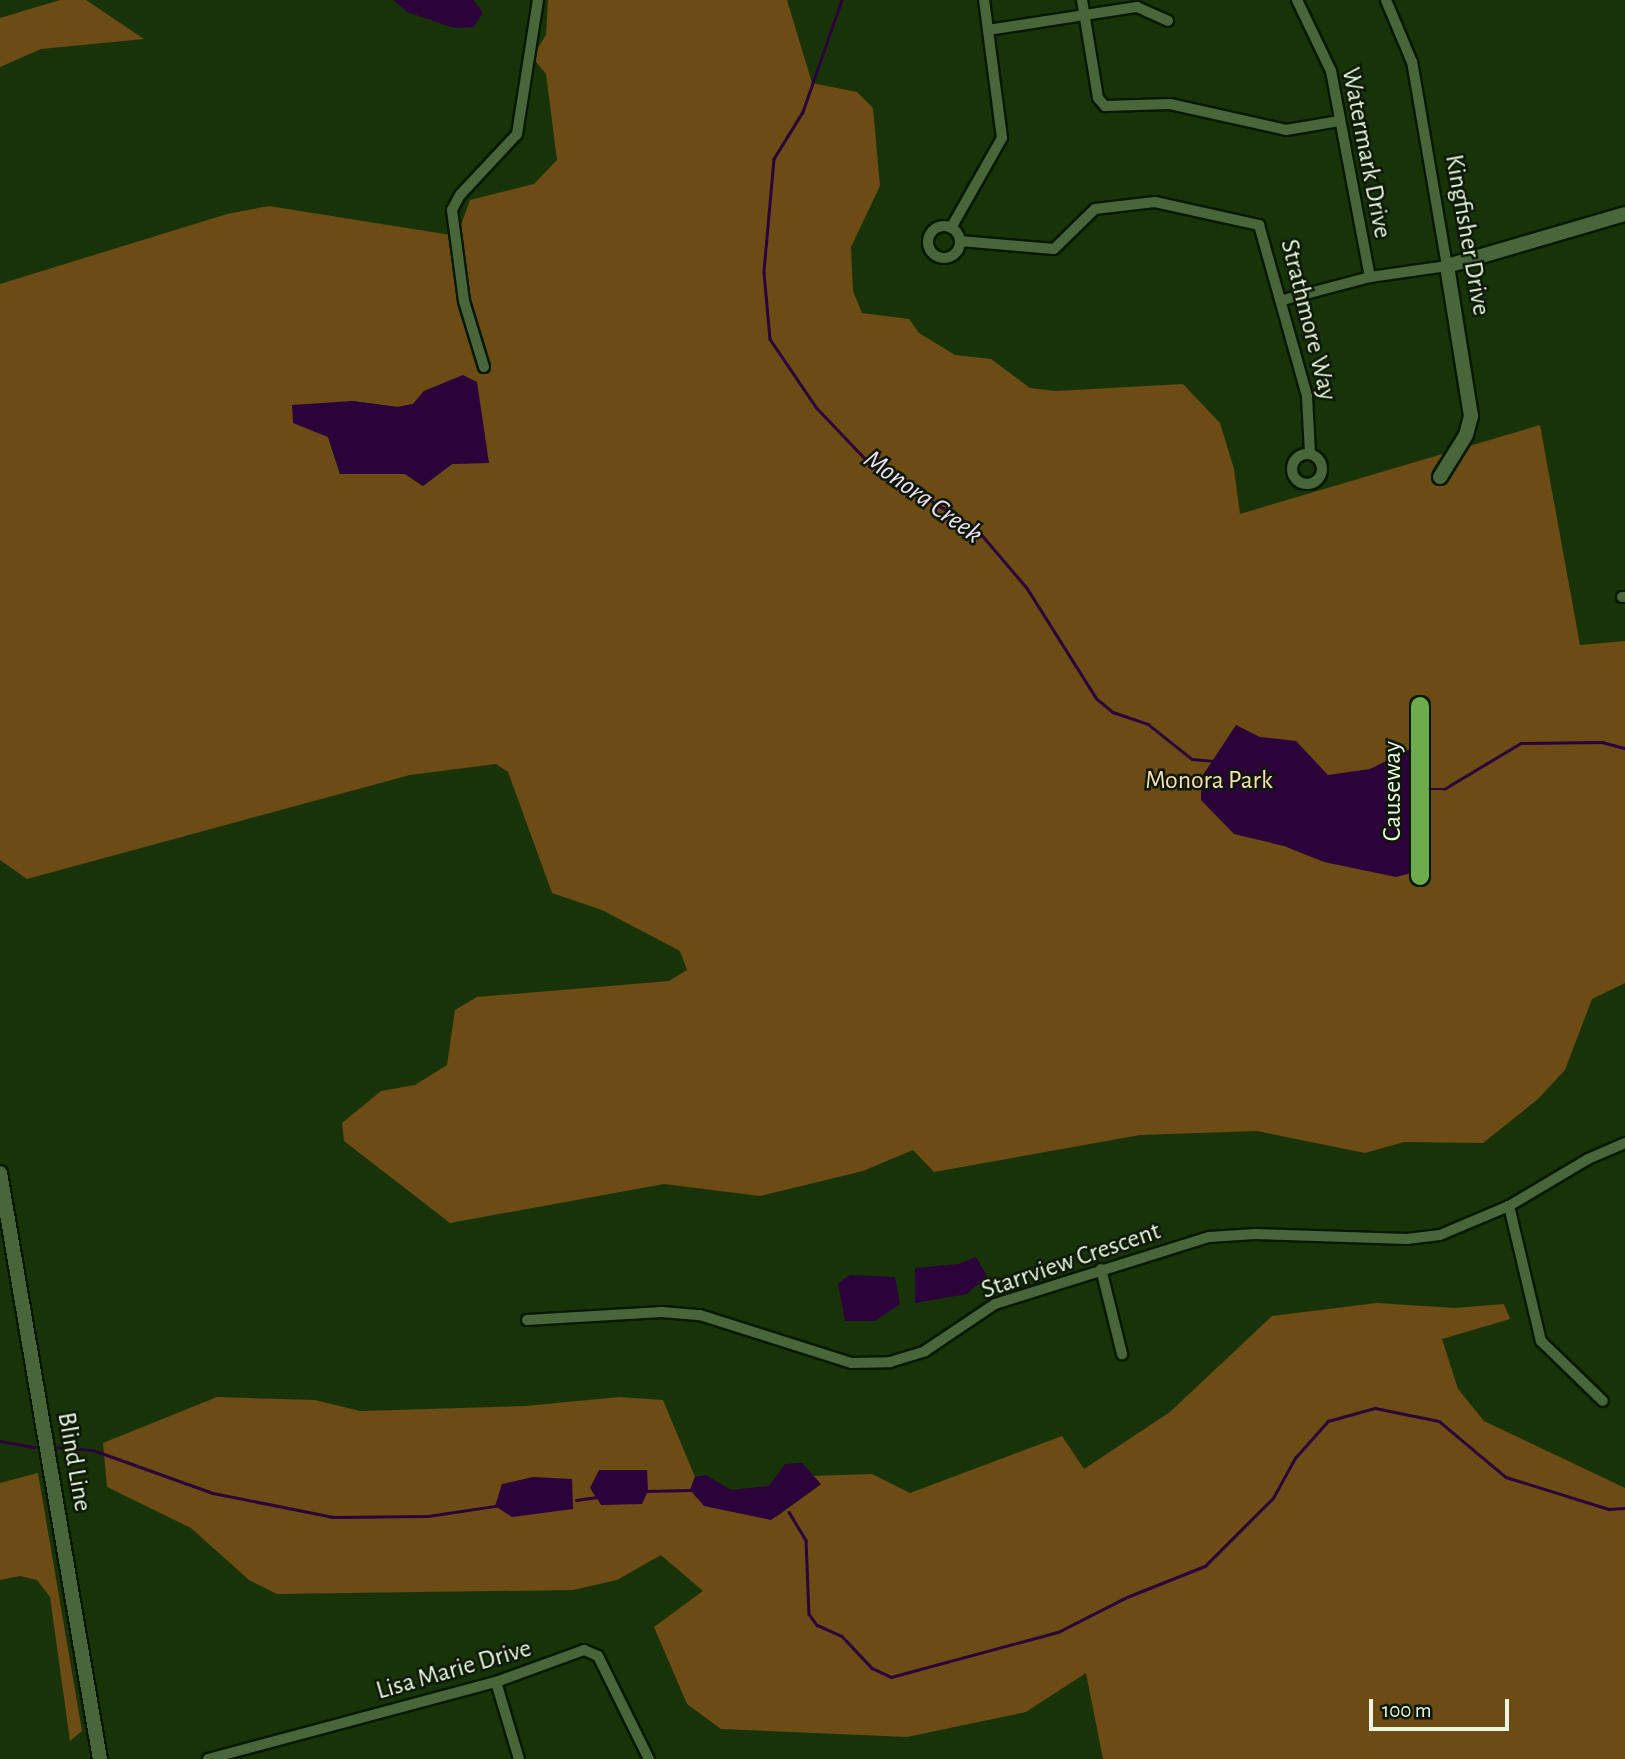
<!DOCTYPE html>
<html>
<head>
<meta charset="utf-8">
<style>
	body { margin:0 }
	#map { position:relative; width:1625px; height:1759px; overflow:hidden; background:#193308; font-family:"Alegreya Sans",sans-serif }
	div>[style] { position:absolute }
	.green>* { inset:0; background:#6c4b15 }
	.water>* { inset:0; background:#2b0239 }
	.stream>* { height:2.5px; margin:-1.25px; padding:0 1.25px; transform-origin:1.25px; border-radius:1.25px; background:#2b0239 }
	.roads { filter:drop-shadow(2px 0 #061900) drop-shadow(-2px 0 #061900) drop-shadow(0 2px #061900) drop-shadow(0 -2px #061900) }
	.street>* { height:10px; margin:-5px; padding:0 5px; transform-origin:5px; border-radius:5px; background:#49663b }
	.street>.ring { margin:-5px; padding:0; box-sizing:content-box; background:none; border:10px solid #49663b; border-radius:50% }
	.secondary>* { height:14px; margin:-7px; padding:0 7px; transform-origin:7px; border-radius:7px; background:#49663b }
	.highway>* { height:18px; margin:-9px; padding:0 9px; transform-origin:9px; border-radius:9px; background:#6eab4b }
	span { translate:-50% -50%; white-space:nowrap; text-align:center; line-height:1.15; -webkit-text-stroke:5px #0c1706; paint-order:stroke }
	.street-label { font-size:26px; color:#e8f9e0 }
	.park-label { font-size:26px; color:#fcddb4 }
	.water-label { font-size:28px; color:#ecddf2; font-style:italic }
	.scale { position:absolute; left:1369px; top:1699px; width:140px; height:32px; box-sizing:border-box; border:4px solid #e8f9e0; border-top:0; padding-left:9px; font-size:21px; line-height:24px; white-space:nowrap; color:#e8f9e0; -webkit-text-stroke:5px #0c1706; paint-order:stroke }
</style>
</head>
<body>
<div id="map">
	<div class="green">
		<i style="clip-path:polygon(60px 0,86px 0,144px 39px,41px 49px,0 67px,0 18px)"></i>
		<i style="clip-path:polygon(evenodd,548px 0,787px 0,812px 83px,857px 92px,873px 108px,880px 186px,851px 247px,853px 291px,862px 313px,909px 319px,919px 333px,955px 355px,991px 359px,1030px 388px,1056px 391px,1183px 384px,1220px 423px,1234px 469px,1240px 514px,1540px 425px,1580px 645px,1625px 641px,1625px 983px,1592px 999px,1565px 1070px,1537px 1100px,1483px 1143px,1404px 1142px,1365px 1153px,1257px 1131px,1140px 1135px,934px 1172px,913px 1150px,863px 1171px,760px 1196px,664px 1184px,450px 1223px,344px 1141px,342px 1123px,381px 1091px,415px 1085px,447px 1065px,455px 1010px,477px 997px,669px 981px,687px 970px,680px 951px,602px 910px,552px 893px,508px 772px,496px 764px,410px 775px,27px 879px,0 860px,0 284px,227px 214px,269px 206px,457px 236px,470px 200px,534px 184px,557px 160px,546px 74px,532px 57px,546px 35px,548px 0,424px 391px,489px 462px,452px 464px,423px 486px,405px 474px,340px 474px,328px 437px,352px 401px,397px 407px,413px 404px,424px 391px)"></i>
		<i style="clip-path:polygon(1377px 1303px,1455px 1308px,1504px 1304px,1510px 1319px,1442px 1339px,1458px 1389px,1484px 1421px,1625px 1488px,1625px 1759px,1103px 1759px,1086px 1673px,1026px 1712px,907px 1737px,721px 1729px,687px 1704px,654px 1627px,703px 1591px,661px 1555px,617px 1580px,573px 1590px,277px 1594px,249px 1580px,191px 1528px,107px 1487px,103px 1443px,217px 1397px,315px 1400px,360px 1411px,526px 1406px,619px 1397px,663px 1400px,695px 1477px,690px 1490px,776px 1517px,820px 1485px,811px 1476px,872px 1474px,910px 1493px,1062px 1436px,1084px 1469px,1170px 1412px,1272px 1316px)"></i>
		<i style="clip-path:polygon(38px 1473px,82px 1731px,70px 1741px,50px 1597px,37px 1580px,20px 1576px,0 1580px,0 1483px)"></i>
	</div>
	<div class="water">
		<i style="clip-path:polygon(393px 0,473px 0,483px 12px,474px 27px,454px 28px,407px 12px)"></i>
		<i style="clip-path:polygon(463px 375px,477px 382px,489px 463px,452px 464px,423px 486px,405px 474px,340px 474px,328px 437px,293px 423px,292px 405px,352px 401px,398px 407px,413px 404px,424px 391px)"></i>
		<i style="clip-path:polygon(1236px 725px,1260px 737px,1296px 741px,1328px 775px,1370px 769px,1414px 747px,1415px 872px,1396px 877px,1324px 862px,1284px 846px,1234px 834px,1201px 800px,1201px 778px)"></i>
		<i style="clip-path:polygon(976px 1257px,987px 1276px,967px 1294px,915px 1303px,915px 1268px,959px 1264px)"></i>
		<i style="clip-path:polygon(850px 1275px,895px 1277px,900px 1304px,875px 1321px,845px 1321px,838px 1283px)"></i>
		<i style="clip-path:polygon(802px 1463px,821px 1484px,771px 1520px,704px 1506px,690px 1490px,695px 1477px,706px 1475px,731px 1490px,769px 1486px,785px 1464px)"></i>
		<i style="clip-path:polygon(599px 1470px,647px 1470px,648px 1491px,642px 1504px,601px 1505px,590px 1488px)"></i>
		<i style="clip-path:polygon(533px 1477px,572px 1479px,573px 1509px,512px 1517px,495px 1506px,502px 1484px)"></i>
	</div>
	<div class="stream">
		<i style="left:842px;top:0;width:119px;rotate:109.2deg"></i>
		<i style="left:803px;top:112px;width:55px;rotate:121.7deg"></i>
		<i style="left:774px;top:159px;width:113px;rotate:95.1deg"></i>
		<i style="left:764px;top:272px;width:67px;rotate:84.9deg"></i>
		<i style="left:770px;top:339px;width:82px;rotate:55.9deg"></i>
		<i style="left:816px;top:407px;width:79px;rotate:46.5deg"></i>
		<i style="left:870px;top:464px;width:124px;rotate:31.1deg"></i>
		<i style="left:976px;top:528px;width:79px;rotate:49.6deg"></i>
		<i style="left:1027px;top:588px;width:131px;rotate:57.8deg"></i>
		<i style="left:1097px;top:699px;width:21px;rotate:39deg"></i>
		<i style="left:1113px;top:712px;width:37px;rotate:19deg"></i>
		<i style="left:1148px;top:724px;width:56px;rotate:38.5deg"></i>
		<i style="left:1192px;top:759px;width:21px;rotate:5deg"></i>
		<i style="left:1426px;top:789px;width:18px"></i>
		<i style="left:1444px;top:789px;width:90px;rotate:-30.9deg"></i>
		<i style="left:1521px;top:743px;width:81px;rotate:-0.7deg"></i>
		<i style="left:1602px;top:742px;width:24px;rotate:15deg"></i>
		<i style="left:0;top:1441px;width:35px;rotate:10deg"></i>
		<i style="left:55px;top:1447px;width:38px;rotate:5deg"></i>
		<i style="left:93px;top:1450px;width:127px;rotate:19.7deg"></i>
		<i style="left:213px;top:1493px;width:122px;rotate:11.3deg"></i>
		<i style="left:333px;top:1517px;width:95px;rotate:-0.6deg"></i>
		<i style="left:428px;top:1516px;width:68px;rotate:-8.5deg"></i>
		<i style="left:645px;top:1491px;width:45px;rotate:-1.3deg"></i>
		<i style="left:576px;top:1500px;width:21px;rotate:-8deg"></i>
		<i style="left:789px;top:1512px;width:33px;rotate:59deg"></i>
		<i style="left:806px;top:1540px;width:74px;rotate:87.7deg"></i>
		<i style="left:809px;top:1614px;width:14px;rotate:54deg"></i>
		<i style="left:817px;top:1625px;width:27px;rotate:24deg"></i>
		<i style="left:842px;top:1636px;width:44px;rotate:46.8deg"></i>
		<i style="left:872px;top:1668px;width:21px;rotate:25deg"></i>
		<i style="left:891px;top:1677px;width:173px;rotate:-15.1deg"></i>
		<i style="left:1058px;top:1632px;width:77px;rotate:-26.9deg"></i>
		<i style="left:1127px;top:1597px;width:84px;rotate:-21.7deg"></i>
		<i style="left:1205px;top:1566px;width:96px;rotate:-45deg"></i>
		<i style="left:1273px;top:1498px;width:46px;rotate:-61.2deg"></i>
		<i style="left:1295px;top:1458px;width:50px;rotate:-48.3deg"></i>
		<i style="left:1328px;top:1421px;width:49px;rotate:-15.5deg"></i>
		<i style="left:1375px;top:1408px;width:65px;rotate:11.5deg"></i>
		<i style="left:1439px;top:1421px;width:87px;rotate:39.9deg"></i>
		<i style="left:1506px;top:1477px;width:108px;rotate:17.3deg"></i>
		<i style="left:1609px;top:1509px;width:16px;rotate:-4deg"></i>
	</div>
	<div class="roads">
		<div class="street">
			<i style="left:1082px;top:0;width:99px;rotate:80.7deg"></i>
			<i style="left:1098px;top:98px;width:11px;rotate:49deg"></i>
			<i style="left:1105px;top:106px;width:65px;rotate:-1.8deg"></i>
			<i style="left:1170px;top:104px;width:119px;rotate:12.6deg"></i>
			<i style="left:1286px;top:130px;width:54px;rotate:-9.6deg"></i>
			<i style="left:1297px;top:0;width:79px;rotate:64.4deg"></i>
			<i style="left:1331px;top:71px;width:210px;rotate:79.3deg"></i>
			<i style="left:988px;top:30px;width:151px;rotate:-8.8deg"></i>
			<i style="left:1137px;top:7px;width:34px;rotate:24deg"></i>
			<i class="ring" style="left:928px;top:226px;width:22px;height:22px"></i>
			<i style="left:951px;top:228px;width:103px;rotate:-60.5deg"></i>
			<i style="left:1002px;top:138px;width:139px;rotate:-97.4deg"></i>
			<i style="left:960px;top:241px;width:94px;rotate:4.9deg"></i>
			<i style="left:1054px;top:249px;width:57px;rotate:-44.3deg"></i>
			<i style="left:1095px;top:209px;width:60px;rotate:-6.7deg"></i>
			<i style="left:1155px;top:202px;width:107px;rotate:12.5deg"></i>
			<i style="left:1259px;top:225px;width:178px;rotate:74.3deg"></i>
			<i style="left:1307px;top:396px;width:57px;rotate:87deg"></i>
			<i style="left:1283px;top:300px;width:90px;rotate:-14.8deg"></i>
			<i style="left:1370px;top:277px;width:78px;rotate:-8.1deg"></i>
			<i style="left:1447px;top:266px;width:207px;rotate:-99.7deg"></i>
			<i style="left:1412px;top:62px;width:67px;rotate:-112.8deg"></i>
			<i style="left:484px;top:367px;width:69px;rotate:-106.9deg"></i>
			<i style="left:464px;top:301px;width:92px;rotate:-97.5deg"></i>
			<i style="left:452px;top:210px;width:17px;rotate:-62deg"></i>
			<i style="left:460px;top:195px;width:83px;rotate:-46.9deg"></i>
			<i style="left:517px;top:134px;width:136px;rotate:-81.1deg"></i>
			<i class="ring" style="left:1292px;top:454px;width:20px;height:20px"></i>
			<i style="left:1622px;top:597px;width:3px"></i>
			<i style="left:1509px;top:1206px;width:139px;rotate:76.7deg"></i>
			<i style="left:1541px;top:1341px;width:86px;rotate:44.1deg"></i>
			<i style="left:1101px;top:1269px;width:88px;rotate:76.1deg"></i>
			<i style="left:527px;top:1320px;width:135px;rotate:-3.4deg"></i>
			<i style="left:662px;top:1312px;width:38px;rotate:5deg"></i>
			<i style="left:700px;top:1315px;width:158px;rotate:17.6deg"></i>
			<i style="left:851px;top:1363px;width:39px;rotate:-1deg"></i>
			<i style="left:890px;top:1362px;width:37px;rotate:-17deg"></i>
			<i style="left:925px;top:1351px;width:84px;rotate:-33.9deg"></i>
			<i style="left:995px;top:1304px;width:224px;rotate:-17.4deg"></i>
			<i style="left:1209px;top:1237px;width:46px;rotate:-3.7deg"></i>
			<i style="left:1255px;top:1234px;width:152px;rotate:1.9deg"></i>
			<i style="left:1407px;top:1239px;width:33px;rotate:-7deg"></i>
			<i style="left:1440px;top:1235px;width:75px;rotate:-22.8deg"></i>
			<i style="left:1509px;top:1206px;width:92px;rotate:-30.7deg"></i>
			<i style="left:1588px;top:1159px;width:40px;rotate:-23.4deg"></i>
			<i style="left:496px;top:1682px;width:80px;rotate:73.4deg"></i>
			<i style="left:208px;top:1759px;width:298px;rotate:-15deg"></i>
			<i style="left:496px;top:1682px;width:94px;rotate:-20deg"></i>
			<i style="left:584px;top:1650px;width:15px;rotate:23deg"></i>
			<i style="left:598px;top:1656px;width:115px;rotate:63.7deg"></i>
		</div>
		<div class="secondary">
			<i style="left:1440px;top:477px;width:49px;rotate:-58.2deg"></i>
			<i style="left:1466px;top:435px;width:20px;rotate:-75deg"></i>
			<i style="left:1471px;top:416px;width:152px;rotate:-99.1deg"></i>
			<i style="left:1447px;top:266px;width:185px;rotate:-16.3deg"></i>
			<i style="left:0;top:1173px;width:594px;rotate:80.32deg"></i>
		</div>
		<div class="highway">
			<i style="left:1420px;top:706px;width:170px;rotate:90deg"></i>
		</div>
	</div>
	<div class="street-label">
		<span style="left:1366px;top:153px;rotate:79deg">Watermark Drive</span>
		<span style="left:1467px;top:235px;rotate:80deg">Kingfisher Drive</span>
		<span style="left:1308px;top:320px;rotate:76deg">Strathmore Way</span>
		<span style="left:1393px;top:791px;rotate:-90deg">Causeway</span>
		<span style="left:1071px;top:1261px;rotate:-19deg">Starrview Crescent</span>
		<span style="left:74px;top:1462px;rotate:80deg">Blind Line</span>
		<span style="left:454px;top:1670px;rotate:-16deg">Lisa Marie Drive</span>
	</div>
	<div class="park-label">
		<span style="left:1209px;top:781px">Monora Park</span>
	</div>
	<div class="water-label">
		<span style="left:923px;top:497px;rotate:36deg">Monora Creek</span>
	</div>
	<div class="scale">100 m</div>
</div>
</body>
</html>
